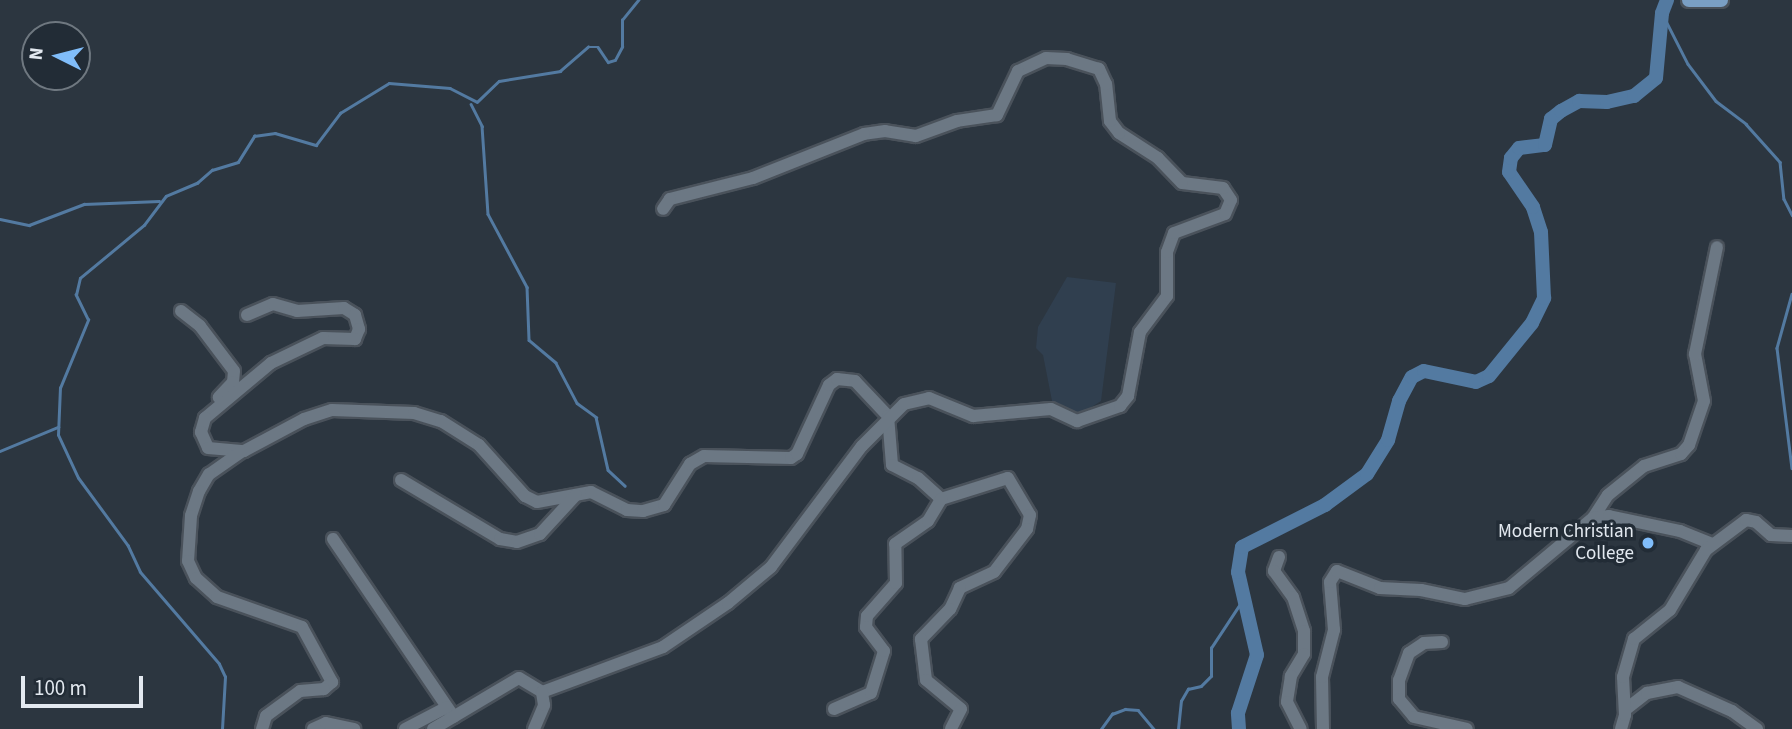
<!DOCTYPE html>
<html>
<head>
<meta charset="utf-8">
<style>
	body { margin:0 }
	#map { position:relative; width:1792px; height:729px; overflow:hidden; background:#2c3640; font-family:"Source Sans 3",sans-serif }
	div>[style] { position:absolute }
	.built>* { inset:0; background:#303f4f }
	.stream>* { height:2.5px; margin:-1.25px; padding:0 1.25px; transform-origin:1.25px; border-radius:1.25px; background:#537aa1 }
	.river>* { height:14px; margin:-7px; padding:0 7px; transform-origin:7px; border-radius:7px; background:#537aa1 }
	.roads { filter:drop-shadow(2px 0 #4a525b) drop-shadow(-2px 0 #4a525b) drop-shadow(0 2px #4a525b) drop-shadow(0 -2px #4a525b) }
	.minor>* { height:12px; margin:-6px; padding:0 6px; transform-origin:6px; border-radius:6px; background:#6c7884 }
	.major>* { height:14px; margin:-7px; padding:0 7px; transform-origin:7px; border-radius:7px; background:#7a9fc4 }
	.dots>* { width:19px; height:19px; translate:-50% -50%; box-sizing:border-box; border:4px solid #222c36; border-radius:50% }
	span { translate:-50% -50%; white-space:nowrap; text-align:center; line-height:1.15; -webkit-text-stroke:7px #222c36; paint-order:stroke }
	.poi-label { font-size:19px; color:#e3e9f0 }
	.right { translate:-100% -50%; text-align:right }
	.north { position:absolute; left:21px; top:21px; width:70px; height:70px; box-sizing:border-box; background:#222c36; border:2px solid #6f7880; border-radius:50%; rotate:276deg; font-size:19px; font-weight:700; line-height:28px; text-align:center; color:#e3e9f0 }
	.north::after { content:''; display:block; margin:auto; width:24px; height:32px; background:#80bdfa; clip-path:polygon(50% 0,100% 100%,50% 72%,0 100%) }
	.scale { position:absolute; left:21px; top:676px; width:122px; height:32px; box-sizing:border-box; border:4px solid #e3e9f0; border-top:0; padding-left:9px; font-size:21px; line-height:24px; white-space:nowrap; color:#e3e9f0; -webkit-text-stroke:5px #222c36; paint-order:stroke }
</style>
</head>
<body>
<div id="map">
	<div class="built">
		<i style="clip-path:polygon(1067px 277px,1116px 283px,1101px 401px,1077px 416px,1055px 416px,1043px 355px,1036px 348px,1038px 327px)"></i>
	</div>
	<div class="stream">
		<i style="left:1662px;top:13px;width:57px;rotate:63deg"></i>
		<i style="left:1688px;top:64px;width:46px;rotate:52.9deg"></i>
		<i style="left:1716px;top:101px;width:38px;rotate:37deg"></i>
		<i style="left:1746px;top:124px;width:51px;rotate:48.2deg"></i>
		<i style="left:1780px;top:162px;width:37px;rotate:84deg"></i>
		<i style="left:1784px;top:199px;width:18px;rotate:63deg"></i>
		<i style="left:471px;top:104px;width:25px;rotate:63deg"></i>
		<i style="left:482px;top:126px;width:88px;rotate:86.1deg"></i>
		<i style="left:488px;top:214px;width:83px;rotate:61.9deg"></i>
		<i style="left:527px;top:287px;width:53px;rotate:87.8deg"></i>
		<i style="left:529px;top:340px;width:35px;rotate:40deg"></i>
		<i style="left:556px;top:363px;width:45px;rotate:62.3deg"></i>
		<i style="left:577px;top:403px;width:24px;rotate:36deg"></i>
		<i style="left:596px;top:417px;width:54px;rotate:77.2deg"></i>
		<i style="left:608px;top:470px;width:23px;rotate:43deg"></i>
		<i style="left:0;top:219px;width:30px;rotate:12deg"></i>
		<i style="left:29px;top:225px;width:59px;rotate:-20.9deg"></i>
		<i style="left:84px;top:204px;width:75px;rotate:-2.3deg"></i>
		<i style="left:1792px;top:294px;width:56px;rotate:105.5deg"></i>
		<i style="left:1777px;top:348px;width:121px;rotate:82.9deg"></i>
		<i style="left:0;top:451px;width:63px;rotate:-22.5deg"></i>
		<i style="left:222px;top:729px;width:52px;rotate:-86.7deg"></i>
		<i style="left:225px;top:677px;width:14px;rotate:-115deg"></i>
		<i style="left:219px;top:664px;width:121px;rotate:-130.7deg"></i>
		<i style="left:140px;top:572px;width:29px;rotate:-115deg"></i>
		<i style="left:128px;top:546px;width:84px;rotate:-126.3deg"></i>
		<i style="left:78px;top:478px;width:47px;rotate:-114.9deg"></i>
		<i style="left:58px;top:435px;width:47px;rotate:-87.6deg"></i>
		<i style="left:60px;top:388px;width:74px;rotate:-67.6deg"></i>
		<i style="left:88px;top:320px;width:28px;rotate:-116deg"></i>
		<i style="left:76px;top:295px;width:17px;rotate:-77deg"></i>
		<i style="left:80px;top:278px;width:83px;rotate:-39.6deg"></i>
		<i style="left:144px;top:225px;width:36px;rotate:-53deg"></i>
		<i style="left:166px;top:196px;width:34px;rotate:-23deg"></i>
		<i style="left:197px;top:183px;width:20px;rotate:-41deg"></i>
		<i style="left:212px;top:170px;width:27px;rotate:-17deg"></i>
		<i style="left:238px;top:162px;width:31px;rotate:-58deg"></i>
		<i style="left:254px;top:136px;width:21px;rotate:-8deg"></i>
		<i style="left:275px;top:133px;width:43px;rotate:16.3deg"></i>
		<i style="left:316px;top:145px;width:40px;rotate:-53deg"></i>
		<i style="left:340px;top:113px;width:57px;rotate:-31.5deg"></i>
		<i style="left:389px;top:83px;width:61px;rotate:4.7deg"></i>
		<i style="left:450px;top:88px;width:30px;rotate:27deg"></i>
		<i style="left:477px;top:102px;width:30px;rotate:-44deg"></i>
		<i style="left:499px;top:81px;width:62px;rotate:-9.3deg"></i>
		<i style="left:560px;top:71px;width:37px;rotate:-41deg"></i>
		<i style="left:588px;top:47px;width:10px"></i>
		<i style="left:598px;top:47px;width:18px;rotate:56deg"></i>
		<i style="left:608px;top:62px;width:7px;rotate:-16deg"></i>
		<i style="left:615px;top:60px;width:15px;rotate:-62deg"></i>
		<i style="left:622px;top:47px;width:27px;rotate:-90deg"></i>
		<i style="left:622px;top:20px;width:26px;rotate:-51deg"></i>
		<i style="left:1101px;top:729px;width:19px;rotate:-54deg"></i>
		<i style="left:1112px;top:714px;width:14px;rotate:-21deg"></i>
		<i style="left:1125px;top:709px;width:13px;rotate:4deg"></i>
		<i style="left:1138px;top:710px;width:25px;rotate:50deg"></i>
		<i style="left:1178px;top:729px;width:28px;rotate:-84deg"></i>
		<i style="left:1181px;top:701px;width:14px;rotate:-60deg"></i>
		<i style="left:1188px;top:689px;width:13px;rotate:-13deg"></i>
		<i style="left:1201px;top:686px;width:14px;rotate:-45deg"></i>
		<i style="left:1211px;top:676px;width:28px;rotate:-90deg"></i>
		<i style="left:1211px;top:648px;width:60px;rotate:-56.6deg"></i>
	</div>
	<div class="river">
		<i style="left:1239px;top:729px;width:16px;rotate:-94deg"></i>
		<i style="left:1238px;top:713px;width:61px;rotate:-71.9deg"></i>
		<i style="left:1257px;top:655px;width:85px;rotate:-102.9deg"></i>
		<i style="left:1238px;top:572px;width:25px;rotate:-81deg"></i>
		<i style="left:1242px;top:547px;width:93px;rotate:-26.8deg"></i>
		<i style="left:1325px;top:505px;width:52px;rotate:-36.4deg"></i>
		<i style="left:1367px;top:474px;width:40px;rotate:-58deg"></i>
		<i style="left:1388px;top:440px;width:41px;rotate:-74.2deg"></i>
		<i style="left:1399px;top:401px;width:27px;rotate:-62deg"></i>
		<i style="left:1412px;top:377px;width:13px;rotate:-27deg"></i>
		<i style="left:1424px;top:371px;width:53px;rotate:11.9deg"></i>
		<i style="left:1476px;top:382px;width:14px;rotate:-25deg"></i>
		<i style="left:1489px;top:376px;width:68px;rotate:-50.9deg"></i>
		<i style="left:1532px;top:323px;width:28px;rotate:-64deg"></i>
		<i style="left:1544px;top:298px;width:66px;rotate:-92.6deg"></i>
		<i style="left:1541px;top:232px;width:26px;rotate:-108deg"></i>
		<i style="left:1533px;top:207px;width:42px;rotate:-124.4deg"></i>
		<i style="left:1509px;top:172px;width:14px;rotate:-82deg"></i>
		<i style="left:1511px;top:158px;width:13px;rotate:-51deg"></i>
		<i style="left:1519px;top:148px;width:26px;rotate:-7deg"></i>
		<i style="left:1545px;top:145px;width:27px;rotate:-77deg"></i>
		<i style="left:1551px;top:119px;width:13px;rotate:-39deg"></i>
		<i style="left:1561px;top:111px;width:21px;rotate:-29deg"></i>
		<i style="left:1579px;top:101px;width:28px;rotate:2deg"></i>
		<i style="left:1607px;top:102px;width:28px;rotate:-13deg"></i>
		<i style="left:1634px;top:96px;width:28px;rotate:-39deg"></i>
		<i style="left:1656px;top:78px;width:65px;rotate:-84.7deg"></i>
		<i style="left:1662px;top:13px;width:14px;rotate:-69deg"></i>
	</div>
	<div class="roads">
		<div class="minor">
			<i style="left:181px;top:311px;width:24px;rotate:38deg"></i>
			<i style="left:200px;top:326px;width:56px;rotate:52.9deg"></i>
			<i style="left:234px;top:371px;width:11px;rotate:95deg"></i>
			<i style="left:233px;top:382px;width:21px;rotate:133deg"></i>
			<i style="left:247px;top:315px;width:28px;rotate:-23deg"></i>
			<i style="left:273px;top:304px;width:25px;rotate:16deg"></i>
			<i style="left:297px;top:311px;width:47px;rotate:-3.7deg"></i>
			<i style="left:344px;top:308px;width:13px;rotate:32deg"></i>
			<i style="left:355px;top:315px;width:15px;rotate:74deg"></i>
			<i style="left:359px;top:329px;width:11px;rotate:112deg"></i>
			<i style="left:355px;top:339px;width:32px;rotate:-178deg"></i>
			<i style="left:323px;top:338px;width:58px;rotate:154.3deg"></i>
			<i style="left:271px;top:363px;width:86px;rotate:140.2deg"></i>
			<i style="left:205px;top:418px;width:15px;rotate:106deg"></i>
			<i style="left:201px;top:432px;width:17px;rotate:66deg"></i>
			<i style="left:208px;top:448px;width:36px;rotate:5deg"></i>
			<i style="left:244px;top:451px;width:68px;rotate:-28.1deg"></i>
			<i style="left:304px;top:419px;width:29px;rotate:-18deg"></i>
			<i style="left:332px;top:410px;width:82px;rotate:2.1deg"></i>
			<i style="left:414px;top:413px;width:28px;rotate:17deg"></i>
			<i style="left:441px;top:421px;width:45px;rotate:32.3deg"></i>
			<i style="left:479px;top:445px;width:69px;rotate:48deg"></i>
			<i style="left:525px;top:496px;width:13px;rotate:27deg"></i>
			<i style="left:537px;top:502px;width:55px;rotate:-10.5deg"></i>
			<i style="left:591px;top:492px;width:40px;rotate:26.6deg"></i>
			<i style="left:627px;top:510px;width:16px;rotate:4deg"></i>
			<i style="left:643px;top:511px;width:22px;rotate:-16deg"></i>
			<i style="left:664px;top:505px;width:49px;rotate:-57.6deg"></i>
			<i style="left:690px;top:464px;width:16px;rotate:-30deg"></i>
			<i style="left:704px;top:456px;width:87px;rotate:1.3deg"></i>
			<i style="left:791px;top:458px;width:7px;rotate:-34deg"></i>
			<i style="left:797px;top:454px;width:76px;rotate:-65.1deg"></i>
			<i style="left:829px;top:385px;width:10px;rotate:-37deg"></i>
			<i style="left:837px;top:379px;width:18px;rotate:6deg"></i>
			<i style="left:855px;top:381px;width:48px;rotate:46.7deg"></i>
			<i style="left:888px;top:416px;width:49px;rotate:85.3deg"></i>
			<i style="left:892px;top:465px;width:29px;rotate:27deg"></i>
			<i style="left:918px;top:478px;width:31px;rotate:42deg"></i>
			<i style="left:941px;top:499px;width:70px;rotate:-17.4deg"></i>
			<i style="left:1008px;top:478px;width:43px;rotate:59.3deg"></i>
			<i style="left:1030px;top:515px;width:14px;rotate:102deg"></i>
			<i style="left:1027px;top:529px;width:54px;rotate:127.5deg"></i>
			<i style="left:994px;top:572px;width:38px;rotate:155deg"></i>
			<i style="left:960px;top:588px;width:23px;rotate:115deg"></i>
			<i style="left:950px;top:609px;width:42px;rotate:134deg"></i>
			<i style="left:921px;top:639px;width:41px;rotate:83deg"></i>
			<i style="left:926px;top:680px;width:45px;rotate:39.6deg"></i>
			<i style="left:961px;top:709px;width:22px;rotate:117deg"></i>
			<i style="left:241px;top:452px;width:39px;rotate:145deg"></i>
			<i style="left:209px;top:474px;width:20px;rotate:120deg"></i>
			<i style="left:199px;top:491px;width:26px;rotate:108deg"></i>
			<i style="left:191px;top:516px;width:45px;rotate:93.8deg"></i>
			<i style="left:188px;top:561px;width:19px;rotate:65deg"></i>
			<i style="left:196px;top:578px;width:28px;rotate:42deg"></i>
			<i style="left:217px;top:597px;width:90px;rotate:19.4deg"></i>
			<i style="left:302px;top:627px;width:63px;rotate:61.4deg"></i>
			<i style="left:332px;top:682px;width:11px;rotate:139deg"></i>
			<i style="left:324px;top:689px;width:24px;rotate:175deg"></i>
			<i style="left:300px;top:691px;width:42px;rotate:143.7deg"></i>
			<i style="left:266px;top:716px;width:14px;rotate:107deg"></i>
			<i style="left:401px;top:480px;width:115px;rotate:30.8deg"></i>
			<i style="left:500px;top:539px;width:17px;rotate:10deg"></i>
			<i style="left:517px;top:542px;width:24px;rotate:-19deg"></i>
			<i style="left:540px;top:534px;width:53px;rotate:-47.3deg"></i>
			<i style="left:1593px;top:518px;width:27px;rotate:-57deg"></i>
			<i style="left:1608px;top:495px;width:46px;rotate:-38.9deg"></i>
			<i style="left:1644px;top:466px;width:39px;rotate:-18deg"></i>
			<i style="left:1681px;top:454px;width:12px;rotate:-48deg"></i>
			<i style="left:1689px;top:445px;width:46px;rotate:-71.2deg"></i>
			<i style="left:1704px;top:401px;width:48px;rotate:-100.8deg"></i>
			<i style="left:1695px;top:354px;width:109px;rotate:-78.4deg"></i>
			<i style="left:333px;top:539px;width:215px;rotate:55.8deg"></i>
			<i style="left:1279px;top:557px;width:15px;rotate:110deg"></i>
			<i style="left:1274px;top:571px;width:32px;rotate:54deg"></i>
			<i style="left:1293px;top:597px;width:36px;rotate:72deg"></i>
			<i style="left:1304px;top:631px;width:23px;rotate:90deg"></i>
			<i style="left:1304px;top:654px;width:26px;rotate:121deg"></i>
			<i style="left:1291px;top:676px;width:26px;rotate:99deg"></i>
			<i style="left:1287px;top:702px;width:30px;rotate:63deg"></i>
			<i style="left:1442px;top:642px;width:18px;rotate:177deg"></i>
			<i style="left:1424px;top:643px;width:18px;rotate:146deg"></i>
			<i style="left:1409px;top:653px;width:29px;rotate:110deg"></i>
			<i style="left:1399px;top:680px;width:19px;rotate:90deg"></i>
			<i style="left:1399px;top:699px;width:23px;rotate:50deg"></i>
			<i style="left:1414px;top:717px;width:54px;rotate:12.8deg"></i>
			<i style="left:834px;top:709px;width:40px;rotate:-23.4deg"></i>
			<i style="left:871px;top:693px;width:44px;rotate:-72.8deg"></i>
			<i style="left:884px;top:651px;width:30px;rotate:-127deg"></i>
			<i style="left:866px;top:627px;width:11px;rotate:-85deg"></i>
			<i style="left:867px;top:616px;width:44px;rotate:-48.7deg"></i>
			<i style="left:896px;top:583px;width:39px;rotate:-91deg"></i>
			<i style="left:895px;top:544px;width:40px;rotate:-34.9deg"></i>
			<i style="left:928px;top:521px;width:26px;rotate:-59deg"></i>
			<i style="left:1625px;top:710px;width:28px;rotate:-38deg"></i>
			<i style="left:1647px;top:693px;width:32px;rotate:-11deg"></i>
			<i style="left:1678px;top:687px;width:59px;rotate:24deg"></i>
			<i style="left:1732px;top:711px;width:31px;rotate:36deg"></i>
			<i style="left:313px;top:729px;width:14px;rotate:-25deg"></i>
			<i style="left:326px;top:723px;width:29px;rotate:12deg"></i>
			<i style="left:405px;top:729px;width:47px;rotate:-27.6deg"></i>
			<i style="left:433px;top:729px;width:100px;rotate:-30.7deg"></i>
			<i style="left:519px;top:678px;width:27px;rotate:31deg"></i>
			<i style="left:542px;top:692px;width:129px;rotate:-20.4deg"></i>
			<i style="left:663px;top:647px;width:78px;rotate:-34.1deg"></i>
			<i style="left:728px;top:603px;width:56px;rotate:-39.9deg"></i>
			<i style="left:771px;top:567px;width:151px;rotate:-53.1deg"></i>
			<i style="left:862px;top:446px;width:59px;rotate:-45deg"></i>
			<i style="left:904px;top:404px;width:26px;rotate:-13deg"></i>
			<i style="left:929px;top:398px;width:48px;rotate:22.2deg"></i>
			<i style="left:973px;top:416px;width:78px;rotate:-5.1deg"></i>
			<i style="left:1051px;top:409px;width:29px;rotate:25deg"></i>
			<i style="left:1077px;top:421px;width:46px;rotate:-19.2deg"></i>
			<i style="left:1120px;top:406px;width:13px;rotate:-51deg"></i>
			<i style="left:1128px;top:396px;width:65px;rotate:-79.4deg"></i>
			<i style="left:1140px;top:332px;width:45px;rotate:-53.1deg"></i>
			<i style="left:1167px;top:296px;width:44px;rotate:-90deg"></i>
			<i style="left:1167px;top:252px;width:20px;rotate:-70deg"></i>
			<i style="left:1174px;top:233px;width:54px;rotate:-20.4deg"></i>
			<i style="left:1225px;top:214px;width:15px;rotate:-67deg"></i>
			<i style="left:1231px;top:200px;width:14px;rotate:-124deg"></i>
			<i style="left:1223px;top:188px;width:41px;rotate:-173deg"></i>
			<i style="left:1182px;top:183px;width:35px;rotate:-134deg"></i>
			<i style="left:1158px;top:158px;width:46px;rotate:-147.3deg"></i>
			<i style="left:1119px;top:133px;width:15px;rotate:-127deg"></i>
			<i style="left:1110px;top:121px;width:37px;rotate:-96deg"></i>
			<i style="left:1106px;top:84px;width:17px;rotate:-115deg"></i>
			<i style="left:1099px;top:69px;width:34px;rotate:-163deg"></i>
			<i style="left:1067px;top:59px;width:21px;rotate:-177deg"></i>
			<i style="left:1046px;top:58px;width:31px;rotate:155deg"></i>
			<i style="left:1018px;top:71px;width:49px;rotate:115.5deg"></i>
			<i style="left:997px;top:115px;width:40px;rotate:171.5deg"></i>
			<i style="left:957px;top:121px;width:44px;rotate:159.9deg"></i>
			<i style="left:916px;top:136px;width:31px;rotate:-171deg"></i>
			<i style="left:885px;top:131px;width:21px;rotate:172deg"></i>
			<i style="left:864px;top:134px;width:119px;rotate:158.4deg"></i>
			<i style="left:753px;top:178px;width:86px;rotate:165.8deg"></i>
			<i style="left:670px;top:199px;width:12px;rotate:125deg"></i>
			<i style="left:534px;top:729px;width:26px;rotate:-67deg"></i>
			<i style="left:544px;top:705px;width:13px;rotate:-99deg"></i>
			<i style="left:1323px;top:729px;width:52px;rotate:-91.1deg"></i>
			<i style="left:1322px;top:677px;width:49px;rotate:-75.7deg"></i>
			<i style="left:1334px;top:630px;width:48px;rotate:-94.8deg"></i>
			<i style="left:1330px;top:582px;width:13px;rotate:-58deg"></i>
			<i style="left:1337px;top:571px;width:46px;rotate:21.6deg"></i>
			<i style="left:1380px;top:588px;width:41px;rotate:2.8deg"></i>
			<i style="left:1421px;top:590px;width:45px;rotate:11.6deg"></i>
			<i style="left:1465px;top:599px;width:45px;rotate:-14deg"></i>
			<i style="left:1509px;top:588px;width:109px;rotate:-39.8deg"></i>
			<i style="left:1593px;top:518px;width:16px;rotate:-7deg"></i>
			<i style="left:1609px;top:516px;width:73px;rotate:11.9deg"></i>
			<i style="left:1680px;top:531px;width:35px;rotate:22deg"></i>
			<i style="left:1621px;top:729px;width:15px;rotate:-74deg"></i>
			<i style="left:1625px;top:715px;width:38px;rotate:-93deg"></i>
			<i style="left:1623px;top:677px;width:40px;rotate:-74deg"></i>
			<i style="left:1634px;top:639px;width:46px;rotate:-38.9deg"></i>
			<i style="left:1670px;top:610px;width:70px;rotate:-59deg"></i>
			<i style="left:1706px;top:550px;width:50px;rotate:-36.9deg"></i>
			<i style="left:1746px;top:520px;width:10px;rotate:11deg"></i>
			<i style="left:1756px;top:522px;width:20px;rotate:41deg"></i>
			<i style="left:1771px;top:535px;width:21px;rotate:3deg"></i>
		</div>
		<div class="major">
			<i style="left:1689px;top:0;width:32px"></i>
		</div>
	</div>
	<div class="dots">
		<i style="left:1648px;top:543px;background:#80bdfa"></i>
	</div>
	<div class="poi-label">
		<span class="right" style="left:1634px;top:543px">Modern Christian<br>College</span>
	</div>
	<div class="north">N</div>
	<div class="scale">100 m</div>
</div>
</body>
</html>
